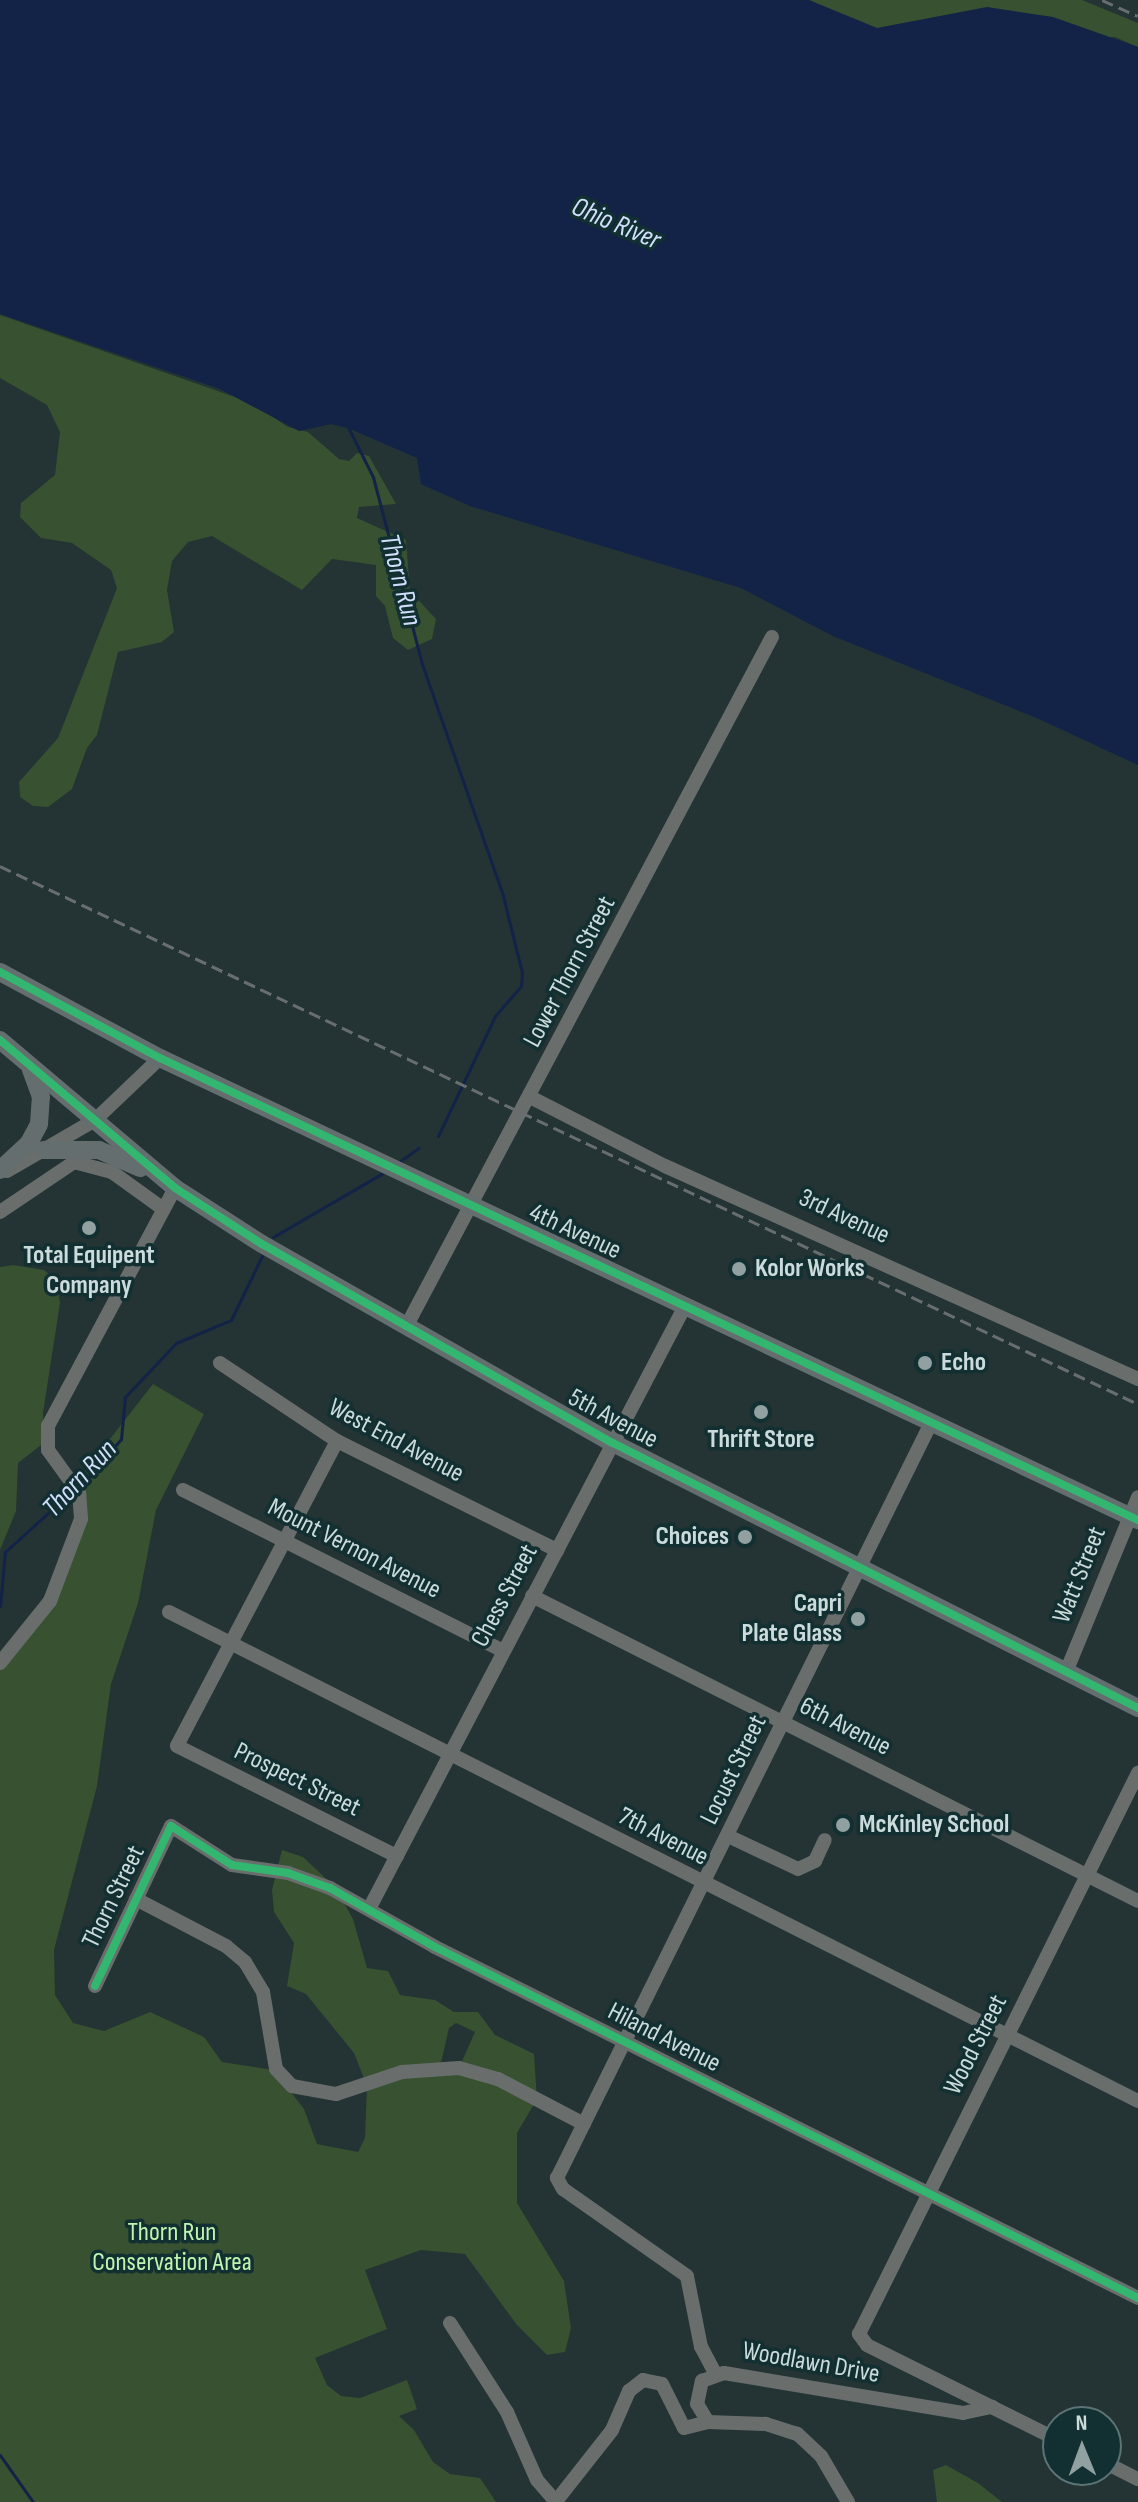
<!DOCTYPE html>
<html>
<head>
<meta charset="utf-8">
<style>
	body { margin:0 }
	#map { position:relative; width:1138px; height:2502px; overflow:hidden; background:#243334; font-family:"Sofia Sans Condensed",sans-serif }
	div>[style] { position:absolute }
	.green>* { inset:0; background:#375131 }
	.water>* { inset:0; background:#122347 }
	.stream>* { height:3px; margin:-1.5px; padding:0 1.5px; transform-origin:1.5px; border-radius:1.5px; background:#122347 }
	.minor>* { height:14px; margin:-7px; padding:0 7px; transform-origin:7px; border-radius:7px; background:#696e6d }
	.major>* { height:18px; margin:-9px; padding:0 9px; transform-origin:9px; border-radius:9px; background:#656e6e }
	.rail>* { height:3px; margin-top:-1.5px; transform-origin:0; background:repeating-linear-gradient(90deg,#686e6f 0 12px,transparent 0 18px) }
	.cycleway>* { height:8px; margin:-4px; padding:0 4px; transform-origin:4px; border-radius:4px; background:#33b770 }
	.dots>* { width:22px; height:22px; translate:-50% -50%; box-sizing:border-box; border:4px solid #122f31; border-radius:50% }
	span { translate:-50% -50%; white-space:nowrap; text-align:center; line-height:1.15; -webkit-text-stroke:7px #122f31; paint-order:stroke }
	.street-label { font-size:26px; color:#cbdbdc }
	.poi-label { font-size:26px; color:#cbdbdc; font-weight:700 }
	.left { translate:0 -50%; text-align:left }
	.right { translate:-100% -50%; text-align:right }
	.park-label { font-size:26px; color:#bff5af }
	.water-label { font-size:28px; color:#d1dffc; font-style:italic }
	.north { position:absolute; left:1042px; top:2406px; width:80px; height:80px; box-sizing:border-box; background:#122f31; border:2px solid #5c7475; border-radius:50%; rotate:359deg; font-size:22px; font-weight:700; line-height:32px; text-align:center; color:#cbdbdc }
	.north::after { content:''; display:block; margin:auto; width:28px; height:36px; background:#91a0a1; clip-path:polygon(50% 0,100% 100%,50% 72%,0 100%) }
</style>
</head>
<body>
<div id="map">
	<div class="green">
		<i style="clip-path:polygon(809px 0,1082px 0,1138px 23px,1138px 47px,1115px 37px,942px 50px,861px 25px)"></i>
		<i style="clip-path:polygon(0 315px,252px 403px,288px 427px,308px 432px,339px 459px,349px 461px,357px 453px,369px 456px,396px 504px,359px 507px,357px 518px,406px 540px,410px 591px,436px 619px,432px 639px,408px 650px,393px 638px,385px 606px,376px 596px,376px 565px,332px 559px,302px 590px,212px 536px,188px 542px,172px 561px,167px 590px,174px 632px,162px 642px,118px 652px,97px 735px,87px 748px,72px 789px,48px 807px,33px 806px,20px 797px,19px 782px,58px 738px,117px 588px,111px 570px,72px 543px,41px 538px,20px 517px,21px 503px,55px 475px,60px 432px,47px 405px,0 378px)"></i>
		<i style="clip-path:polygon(13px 1265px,44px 1270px,56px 1280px,60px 1303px,43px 1413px,45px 1442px,18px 1463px,16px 1511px,0 1550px,0 1267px)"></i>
		<i style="clip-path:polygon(evenodd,153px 1384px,204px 1414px,156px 1510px,138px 1603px,111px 1684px,97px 1786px,54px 1950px,55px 1995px,73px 2023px,104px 2031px,150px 2012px,204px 2037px,222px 2062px,274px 2070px,304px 2109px,317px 2144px,358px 2152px,365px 2138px,367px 2086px,354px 2053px,306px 1994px,287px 1986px,294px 1943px,274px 1912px,272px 1890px,282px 1850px,303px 1857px,335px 1887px,353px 1919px,367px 1968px,388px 1971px,400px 1995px,435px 2000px,454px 2012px,478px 2012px,495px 2035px,534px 2054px,537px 2099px,517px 2133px,517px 2203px,564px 2281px,571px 2328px,565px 2352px,547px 2355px,517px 2325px,465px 2254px,421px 2250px,365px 2270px,387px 2329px,315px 2358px,327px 2385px,341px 2396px,360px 2398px,407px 2380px,417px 2409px,399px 2416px,414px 2430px,433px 2462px,450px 2474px,480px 2478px,496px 2502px,0 2502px,0 1663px,26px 1634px,81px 1519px,74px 1485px,153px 1384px,456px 2023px,475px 2032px,459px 2068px,440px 2067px,449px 2028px,456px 2023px)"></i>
		<i style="clip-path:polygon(946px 2465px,978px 2483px,1002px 2502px,937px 2502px,933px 2470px)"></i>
	</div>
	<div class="water">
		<i style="clip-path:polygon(0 0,809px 0,877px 28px,987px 7px,1053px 17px,1138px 47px,1138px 765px,1039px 719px,833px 636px,741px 588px,470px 506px,421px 484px,417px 458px,348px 428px,331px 424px,299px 431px,220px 389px,0 314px)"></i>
	</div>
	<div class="stream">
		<i style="left:348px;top:427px;width:56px;rotate:63.4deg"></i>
		<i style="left:373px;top:477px;width:196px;rotate:75.3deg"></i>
		<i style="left:423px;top:667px;width:243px;rotate:70.7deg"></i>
		<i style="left:503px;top:896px;width:79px;rotate:76.1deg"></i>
		<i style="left:522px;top:973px;width:13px;rotate:94deg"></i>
		<i style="left:521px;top:986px;width:40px;rotate:131deg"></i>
		<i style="left:495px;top:1016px;width:133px;rotate:115.4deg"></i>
		<i style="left:399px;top:1162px;width:24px;rotate:-36deg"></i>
		<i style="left:273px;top:1237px;width:127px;rotate:-30.2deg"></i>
		<i style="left:81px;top:1486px;width:62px;rotate:-49.6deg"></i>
		<i style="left:121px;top:1439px;width:42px;rotate:-84.6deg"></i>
		<i style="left:125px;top:1397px;width:74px;rotate:-46.6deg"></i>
		<i style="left:176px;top:1343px;width:60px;rotate:-22.7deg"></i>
		<i style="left:231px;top:1320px;width:71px;rotate:-64.2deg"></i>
		<i style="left:0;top:1606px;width:54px;rotate:-84.7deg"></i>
		<i style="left:5px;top:1552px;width:89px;rotate:-42.3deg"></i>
		<i style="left:0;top:2455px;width:57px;rotate:54.9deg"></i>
	</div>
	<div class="minor">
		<i style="left:532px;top:1098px;width:149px;rotate:27.1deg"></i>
		<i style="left:665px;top:1166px;width:519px;rotate:24.24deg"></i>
		<i style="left:7px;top:1171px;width:102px;rotate:-30.1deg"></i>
		<i style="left:95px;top:1120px;width:90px;rotate:-43.6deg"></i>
		<i style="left:0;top:1212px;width:89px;rotate:-34deg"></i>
		<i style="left:74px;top:1162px;width:39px;rotate:15deg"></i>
		<i style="left:112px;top:1172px;width:62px;rotate:35.8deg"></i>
		<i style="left:406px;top:1327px;width:781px;rotate:-62.06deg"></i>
		<i style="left:220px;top:1363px;width:141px;rotate:33.7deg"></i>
		<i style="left:337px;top:1441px;width:246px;rotate:26.4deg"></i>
		<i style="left:337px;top:1441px;width:344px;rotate:117.7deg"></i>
		<i style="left:177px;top:1746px;width:246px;rotate:26.6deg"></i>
		<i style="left:183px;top:1490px;width:358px;rotate:26.7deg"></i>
		<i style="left:532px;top:1596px;width:678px;rotate:26.72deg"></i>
		<i style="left:169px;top:1612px;width:1085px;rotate:26.78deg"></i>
		<i style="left:0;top:1663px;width:80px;rotate:-51.1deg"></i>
		<i style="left:50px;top:1601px;width:88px;rotate:-69.3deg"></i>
		<i style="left:81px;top:1519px;width:26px;rotate:-94deg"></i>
		<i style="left:79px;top:1493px;width:53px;rotate:-125.8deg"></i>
		<i style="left:48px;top:1450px;width:24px;rotate:-90deg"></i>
		<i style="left:48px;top:1426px;width:270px;rotate:-61.9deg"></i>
		<i style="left:1066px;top:1672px;width:189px;rotate:-67.6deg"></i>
		<i style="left:728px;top:1836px;width:77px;rotate:25.2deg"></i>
		<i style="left:798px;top:1869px;width:19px;rotate:-25deg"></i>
		<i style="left:815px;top:1861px;width:23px;rotate:-65deg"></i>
		<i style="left:136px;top:1899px;width:102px;rotate:27.6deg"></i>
		<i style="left:226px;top:1946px;width:25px;rotate:40deg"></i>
		<i style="left:245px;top:1962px;width:35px;rotate:59deg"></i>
		<i style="left:263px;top:1992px;width:78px;rotate:80.4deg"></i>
		<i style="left:276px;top:2069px;width:23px;rotate:47deg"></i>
		<i style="left:292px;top:2086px;width:45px;rotate:10.3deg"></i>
		<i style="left:336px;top:2094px;width:70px;rotate:-18.4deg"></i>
		<i style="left:402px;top:2072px;width:57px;rotate:-4deg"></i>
		<i style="left:459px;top:2068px;width:41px;rotate:15.8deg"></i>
		<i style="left:498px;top:2079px;width:97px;rotate:27.6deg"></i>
		<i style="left:369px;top:1909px;width:681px;rotate:-62.34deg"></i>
		<i style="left:95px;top:1986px;width:177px;rotate:-64.6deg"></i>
		<i style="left:171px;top:1826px;width:72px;rotate:32.6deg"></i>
		<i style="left:232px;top:1865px;width:57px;rotate:8.1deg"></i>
		<i style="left:288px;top:1873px;width:45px;rotate:19.7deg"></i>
		<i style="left:330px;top:1888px;width:120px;rotate:29.3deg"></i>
		<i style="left:435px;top:1947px;width:786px;rotate:26.53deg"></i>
		<i style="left:450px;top:2323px;width:106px;rotate:57.4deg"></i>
		<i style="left:507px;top:2412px;width:74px;rotate:66.2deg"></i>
		<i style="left:537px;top:2480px;width:29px;rotate:49deg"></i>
		<i style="left:715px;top:2373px;width:30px;rotate:-118deg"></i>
		<i style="left:701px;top:2347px;width:72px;rotate:-101.2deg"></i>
		<i style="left:687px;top:2276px;width:151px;rotate:-144.9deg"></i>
		<i style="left:563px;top:2189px;width:13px;rotate:-119deg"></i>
		<i style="left:557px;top:2178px;width:843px;rotate:-63.65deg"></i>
		<i style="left:1058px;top:2440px;width:213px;rotate:-153.6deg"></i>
		<i style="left:867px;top:2345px;width:14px;rotate:-126deg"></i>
		<i style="left:859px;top:2334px;width:627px;rotate:-63.56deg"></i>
		<i style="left:1106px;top:2463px;width:36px;rotate:27deg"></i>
		<i style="left:557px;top:2500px;width:89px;rotate:-51.8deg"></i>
		<i style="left:612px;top:2430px;width:43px;rotate:-66.4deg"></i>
		<i style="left:629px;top:2391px;width:18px;rotate:-38deg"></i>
		<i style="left:643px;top:2380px;width:19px;rotate:12deg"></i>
		<i style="left:662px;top:2384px;width:49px;rotate:63.4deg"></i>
		<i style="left:684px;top:2428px;width:25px;rotate:-14deg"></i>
		<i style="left:848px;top:2502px;width:53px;rotate:-120.4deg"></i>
		<i style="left:821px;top:2456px;width:33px;rotate:-137deg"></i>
		<i style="left:797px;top:2434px;width:33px;rotate:-162deg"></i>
		<i style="left:766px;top:2424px;width:58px;rotate:-178deg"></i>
		<i style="left:708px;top:2422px;width:21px;rotate:-121deg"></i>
		<i style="left:697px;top:2404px;width:24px;rotate:-78deg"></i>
		<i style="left:702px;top:2381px;width:23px;rotate:-20deg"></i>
		<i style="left:724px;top:2373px;width:242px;rotate:9.5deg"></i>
		<i style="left:963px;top:2413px;width:30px;rotate:-12deg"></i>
	</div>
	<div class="major">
		<i style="left:0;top:972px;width:182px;rotate:28.3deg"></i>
		<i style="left:160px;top:1058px;width:1082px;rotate:25.29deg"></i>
		<i style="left:0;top:1040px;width:229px;rotate:40.2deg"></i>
		<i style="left:175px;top:1188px;width:103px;rotate:32.8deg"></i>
		<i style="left:262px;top:1244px;width:403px;rotate:29.6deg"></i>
		<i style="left:613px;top:1443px;width:588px;rotate:26.78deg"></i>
		<i style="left:43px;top:1150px;width:56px"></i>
		<i style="left:99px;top:1150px;width:45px;rotate:23.7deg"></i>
		<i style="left:0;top:1170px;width:40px;rotate:-43deg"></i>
		<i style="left:29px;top:1143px;width:21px;rotate:-62deg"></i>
		<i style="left:39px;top:1124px;width:27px;rotate:-86deg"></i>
		<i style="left:41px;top:1097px;width:30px;rotate:-110deg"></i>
	</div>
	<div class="rail">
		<i style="left:1102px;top:0;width:39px;rotate:24deg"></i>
		<i style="left:0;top:866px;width:1259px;rotate:25.3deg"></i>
	</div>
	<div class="cycleway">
		<i style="left:0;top:972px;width:182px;rotate:28.3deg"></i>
		<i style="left:160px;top:1058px;width:1082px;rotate:25.29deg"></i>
		<i style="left:0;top:1040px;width:229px;rotate:40.2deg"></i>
		<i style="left:175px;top:1188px;width:103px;rotate:32.8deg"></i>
		<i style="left:262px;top:1244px;width:403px;rotate:29.6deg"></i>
		<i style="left:613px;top:1443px;width:588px;rotate:26.78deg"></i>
		<i style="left:95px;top:1986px;width:177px;rotate:-64.6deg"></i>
		<i style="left:171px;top:1826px;width:72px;rotate:32.6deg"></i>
		<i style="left:232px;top:1865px;width:57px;rotate:8.1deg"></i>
		<i style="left:288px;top:1873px;width:45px;rotate:19.7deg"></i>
		<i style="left:330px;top:1888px;width:120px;rotate:29.3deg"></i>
		<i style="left:435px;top:1947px;width:786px;rotate:26.53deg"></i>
	</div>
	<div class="dots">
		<i style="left:89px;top:1228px;background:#91a0a1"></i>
		<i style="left:739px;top:1269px;background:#91a0a1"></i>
		<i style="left:925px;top:1363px;background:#91a0a1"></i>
		<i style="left:761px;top:1412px;background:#91a0a1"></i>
		<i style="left:745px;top:1537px;background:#91a0a1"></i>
		<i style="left:858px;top:1619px;background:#91a0a1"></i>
		<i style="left:843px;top:1825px;background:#91a0a1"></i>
	</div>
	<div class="street-label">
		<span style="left:570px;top:972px;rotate:-62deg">Lower Thorn Street</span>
		<span style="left:844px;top:1217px;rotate:25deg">3rd Avenue</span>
		<span style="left:575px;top:1232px;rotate:25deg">4th Avenue</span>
		<span style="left:613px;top:1419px;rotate:28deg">5th Avenue</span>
		<span style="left:396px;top:1441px;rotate:28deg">West End Avenue</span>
		<span style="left:354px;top:1549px;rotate:27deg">Mount Vernon Avenue</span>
		<span style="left:1080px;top:1575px;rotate:-68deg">Watt Street</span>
		<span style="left:505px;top:1596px;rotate:-62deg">Chess Street</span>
		<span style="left:845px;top:1727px;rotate:27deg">6th Avenue</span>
		<span style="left:734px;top:1770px;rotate:-64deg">Locust Street</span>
		<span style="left:297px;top:1780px;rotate:26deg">Prospect Street</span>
		<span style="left:663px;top:1837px;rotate:27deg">7th Avenue</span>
		<span style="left:114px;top:1897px;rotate:-64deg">Thorn Street</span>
		<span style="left:664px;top:2038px;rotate:27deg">Hiland Avenue</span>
		<span style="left:976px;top:2045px;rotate:-63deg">Wood Street</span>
		<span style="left:811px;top:2363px;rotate:10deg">Woodlawn Drive</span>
	</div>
	<div class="poi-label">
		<span style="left:89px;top:1271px">Total Equipent<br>Company</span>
		<span class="left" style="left:755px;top:1269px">Kolor Works</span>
		<span class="left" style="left:941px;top:1363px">Echo</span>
		<span style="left:761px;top:1440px">Thrift Store</span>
		<span class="right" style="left:729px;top:1537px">Choices</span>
		<span class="right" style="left:842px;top:1619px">Capri<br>Plate Glass</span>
		<span class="left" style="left:859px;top:1825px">McKinley School</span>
	</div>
	<div class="park-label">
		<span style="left:172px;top:2248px">Thorn Run<br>Conservation Area</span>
	</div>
	<div class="water-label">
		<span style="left:616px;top:224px;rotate:23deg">Ohio River</span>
		<span style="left:400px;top:580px;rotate:75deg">Thorn Run</span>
		<span style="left:80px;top:1479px;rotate:-47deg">Thorn Run</span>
	</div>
	<div class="north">N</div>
</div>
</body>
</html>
